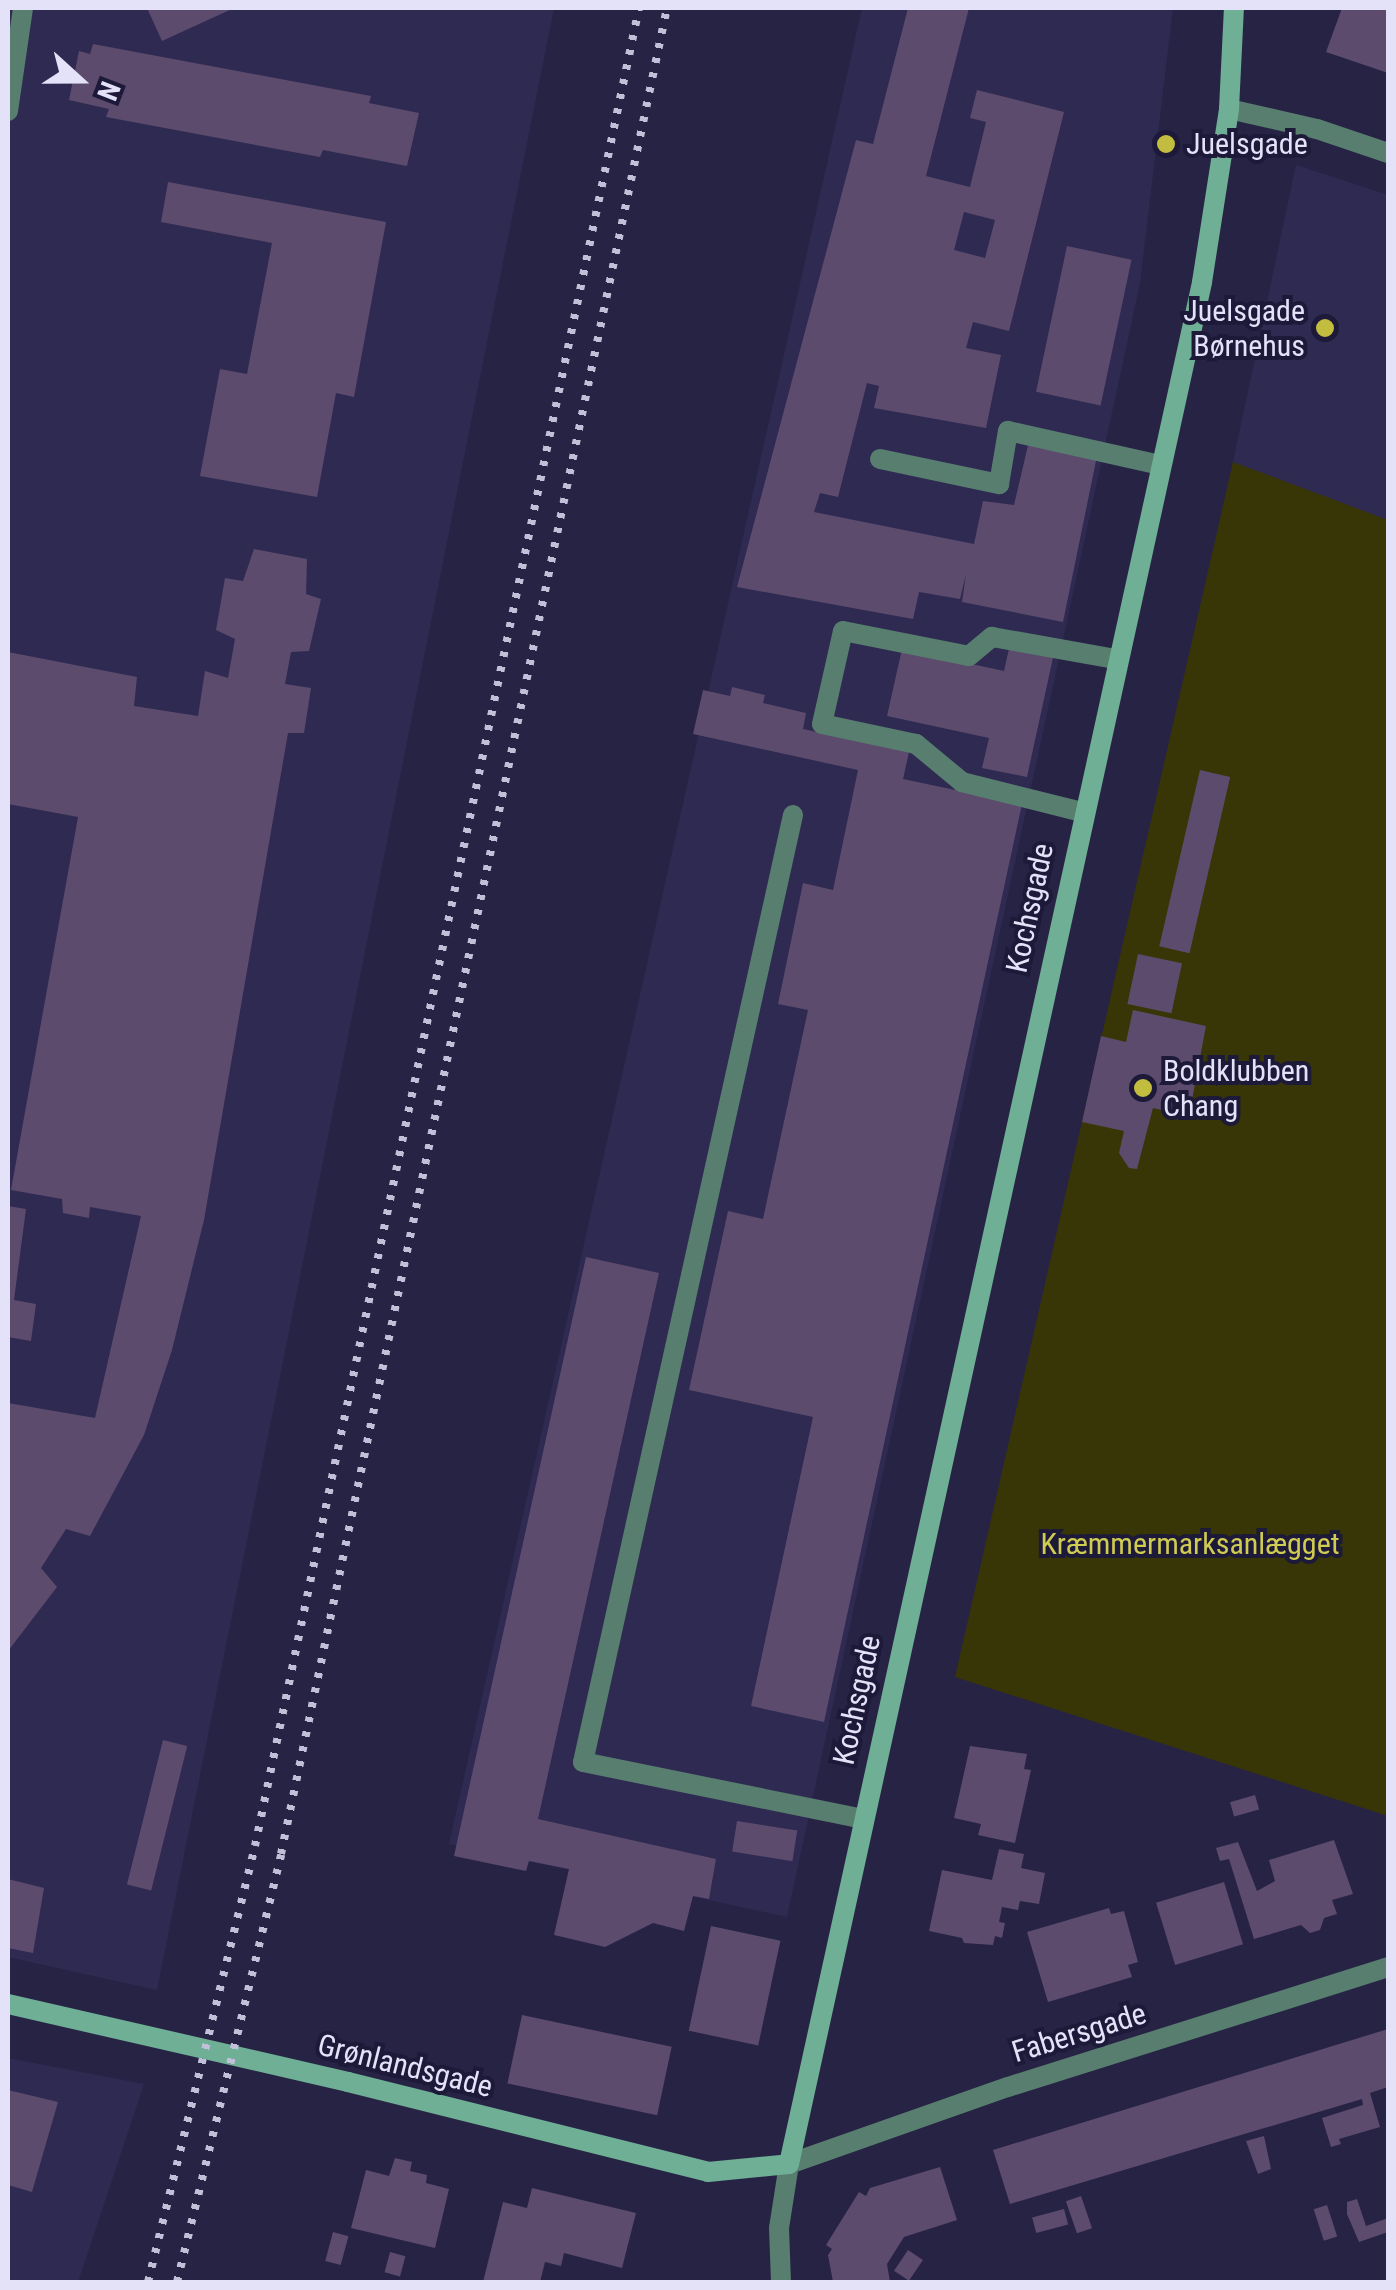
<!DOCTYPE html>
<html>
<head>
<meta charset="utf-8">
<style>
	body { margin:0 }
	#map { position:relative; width:1396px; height:2290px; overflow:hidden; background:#272344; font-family:"Roboto Condensed",sans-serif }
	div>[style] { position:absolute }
	.built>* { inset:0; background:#2f2a52 }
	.green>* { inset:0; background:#383607 }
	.building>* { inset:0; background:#5c4b6d; transform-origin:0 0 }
	.service>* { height:20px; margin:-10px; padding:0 10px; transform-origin:10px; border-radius:10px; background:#577e6e }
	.minor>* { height:20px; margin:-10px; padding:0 10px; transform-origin:10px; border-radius:10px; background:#577e6e }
	.tertiary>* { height:20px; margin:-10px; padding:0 10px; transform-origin:10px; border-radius:10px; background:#577e6e }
	.secondary>* { height:20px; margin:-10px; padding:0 10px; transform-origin:10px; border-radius:10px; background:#6eaf95 }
	.rail>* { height:8px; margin-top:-4px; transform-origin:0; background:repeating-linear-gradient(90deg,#c2c0d8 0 5px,transparent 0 15px) }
	.dots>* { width:28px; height:28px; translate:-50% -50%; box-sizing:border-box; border:5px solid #1d1939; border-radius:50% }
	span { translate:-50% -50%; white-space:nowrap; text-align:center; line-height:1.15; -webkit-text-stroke:8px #1d1939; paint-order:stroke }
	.poi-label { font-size:30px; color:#e3e2f8 }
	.left { translate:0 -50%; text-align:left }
	.right { translate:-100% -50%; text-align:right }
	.street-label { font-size:30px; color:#e3e2f8 }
	.park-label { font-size:30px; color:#d0cb51 }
	.frame { position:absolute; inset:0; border:10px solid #e3e2f8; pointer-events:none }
	.north { position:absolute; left:30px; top:30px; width:100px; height:100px; -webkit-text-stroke:8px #1d1939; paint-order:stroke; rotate:111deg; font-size:28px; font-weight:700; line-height:40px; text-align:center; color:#e3e2f8 }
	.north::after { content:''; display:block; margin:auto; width:35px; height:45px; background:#e3e2f8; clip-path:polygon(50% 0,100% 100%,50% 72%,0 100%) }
</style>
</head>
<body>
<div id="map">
	<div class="built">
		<i style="clip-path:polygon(8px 8px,554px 8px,157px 1990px,8px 1957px)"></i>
		<i style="clip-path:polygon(862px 8px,1173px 8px,1140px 283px,787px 1917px,449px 1844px)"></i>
		<i style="clip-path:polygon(1296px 165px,1388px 195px,1388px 520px,1233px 462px)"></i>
		<i style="clip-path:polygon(8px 2058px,144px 2084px,78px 2282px,8px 2282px)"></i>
	</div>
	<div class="green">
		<i style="clip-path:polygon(1233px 462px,1388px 520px,1388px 1816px,955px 1677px)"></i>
	</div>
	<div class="building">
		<i style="clip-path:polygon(147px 8px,234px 8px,162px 41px)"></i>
		<i style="clip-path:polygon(evenodd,908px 8px,969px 8px,926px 176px,970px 187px,986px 122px,970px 118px,977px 90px,1064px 112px,1009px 331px,973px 322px,966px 348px,1001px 355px,986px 428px,874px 408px,879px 386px,867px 383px,838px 497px,820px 493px,814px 512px,974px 544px,983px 501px,1014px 505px,1029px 441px,1097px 456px,1063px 622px,962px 602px,966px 574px,960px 599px,919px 592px,913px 619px,737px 587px,856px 140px,873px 144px,908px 8px,964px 212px,995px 220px,985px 258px,954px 250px,964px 212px)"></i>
		<i style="clip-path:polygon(1342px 8px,1388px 8px,1388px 73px,1326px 52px)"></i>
		<i style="clip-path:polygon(93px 44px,371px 96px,369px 103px,419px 113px,407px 166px,323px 150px,320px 157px,106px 117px,109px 109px,69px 100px,79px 51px,90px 54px)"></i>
		<i style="clip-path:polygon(168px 182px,386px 222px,354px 397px,336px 393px,317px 497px,200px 476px,220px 369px,247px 374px,272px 243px,161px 222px)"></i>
		<i style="left:1067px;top:246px;width:66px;height:149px;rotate:12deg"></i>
		<i style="clip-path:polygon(254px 549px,307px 559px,306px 594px,321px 599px,309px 651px,291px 652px,285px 684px,311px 688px,304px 733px,288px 733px,204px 1220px,172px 1350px,144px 1435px,90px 1536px,66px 1529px,41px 1568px,57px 1587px,8px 1651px,8px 1403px,95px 1418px,141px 1216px,90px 1207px,89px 1218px,63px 1213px,62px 1199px,11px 1190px,78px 817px,8px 804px,8px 652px,137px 677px,134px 706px,198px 716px,205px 671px,228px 678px,235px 639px,216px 630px,225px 578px,243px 581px)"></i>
		<i style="clip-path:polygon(1010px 644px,1054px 653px,1027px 777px,982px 768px,989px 738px,887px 716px,902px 649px,1004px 671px)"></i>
		<i style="clip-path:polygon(732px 687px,765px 695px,763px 703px,806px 713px,803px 729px,909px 752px,903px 779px,1022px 804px,824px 1722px,751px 1706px,813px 1417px,689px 1390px,728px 1211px,763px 1219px,808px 1010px,778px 1004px,803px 883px,833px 890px,858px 770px,693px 734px,703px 690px,730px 696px)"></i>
		<i style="left:1200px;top:770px;width:31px;height:181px;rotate:13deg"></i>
		<i style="left:1138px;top:954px;width:45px;height:51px;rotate:12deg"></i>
		<i style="clip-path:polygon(1133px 1010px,1206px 1026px,1189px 1116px,1153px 1108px,1137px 1169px,1129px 1168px,1119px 1153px,1124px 1131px,1082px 1122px,1101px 1036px,1126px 1042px)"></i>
		<i style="clip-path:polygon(8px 1206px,26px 1209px,14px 1300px,36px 1304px,31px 1341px,8px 1337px)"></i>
		<i style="clip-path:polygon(586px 1257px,659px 1273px,538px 1819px,716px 1859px,709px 1899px,693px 1896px,684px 1931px,653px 1923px,605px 1947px,554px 1935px,569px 1869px,529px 1861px,526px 1871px,454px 1856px)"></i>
		<i style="left:163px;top:1740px;width:25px;height:149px;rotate:14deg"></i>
		<i style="clip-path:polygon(970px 1746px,1027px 1754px,1024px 1769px,1031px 1770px,1015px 1843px,978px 1835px,981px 1824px,954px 1818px)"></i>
		<i style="left:1255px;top:1795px;width:15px;height:26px;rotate:74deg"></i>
		<i style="left:737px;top:1821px;width:61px;height:31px;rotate:9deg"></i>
		<i style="clip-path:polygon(1334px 1840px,1353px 1894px,1332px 1900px,1337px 1914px,1324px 1918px,1320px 1930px,1310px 1933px,1301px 1925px,1254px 1939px,1229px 1859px,1220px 1861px,1216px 1848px,1238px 1842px,1257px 1891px,1275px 1881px,1269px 1860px)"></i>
		<i style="clip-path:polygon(999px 1849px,1024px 1854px,1021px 1868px,1045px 1873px,1039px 1904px,1020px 1901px,1018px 1910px,1002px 1907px,999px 1922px,1005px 1923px,1002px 1938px,995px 1936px,993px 1945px,964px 1943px,962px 1938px,929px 1931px,942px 1870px,992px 1880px)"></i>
		<i style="clip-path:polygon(8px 1879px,44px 1888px,33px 1953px,8px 1948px)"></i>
		<i style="left:1224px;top:1882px;width:65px;height:71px;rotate:73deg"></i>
		<i style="clip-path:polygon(1109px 1908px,1111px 1914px,1124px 1911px,1138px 1962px,1128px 1965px,1132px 1977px,1048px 2002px,1027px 1932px)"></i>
		<i style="left:711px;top:1926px;width:71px;height:107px;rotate:12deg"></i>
		<i style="left:522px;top:2015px;width:153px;height:70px;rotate:12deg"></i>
		<i style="clip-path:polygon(1388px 2029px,1388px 2087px,1370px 2093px,1380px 2127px,1339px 2139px,1341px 2144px,1331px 2147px,1322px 2118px,1363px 2105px,1362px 2099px,1010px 2204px,993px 2150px)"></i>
		<i style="clip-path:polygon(8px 2090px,58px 2102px,32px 2192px,8px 2185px)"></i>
		<i style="clip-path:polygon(1264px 2136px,1271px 2169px,1258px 2174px,1246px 2141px)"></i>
		<i style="clip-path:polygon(395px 2158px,412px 2162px,410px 2171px,427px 2175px,426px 2183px,449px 2189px,435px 2248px,351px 2228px,366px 2170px,389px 2176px)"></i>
		<i style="clip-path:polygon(940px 2167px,957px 2220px,904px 2237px,887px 2264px,890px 2282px,833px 2282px,828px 2255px,832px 2249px,826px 2245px,859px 2192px,866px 2196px,870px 2188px)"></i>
		<i style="clip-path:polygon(532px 2188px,636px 2213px,622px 2268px,564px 2253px,561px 2266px,545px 2262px,540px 2282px,483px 2282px,503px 2202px,527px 2208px)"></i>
		<i style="left:1081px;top:2196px;width:34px;height:16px;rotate:71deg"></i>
		<i style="clip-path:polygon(1357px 2199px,1366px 2226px,1388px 2218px,1388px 2232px,1359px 2242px,1347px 2214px,1347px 2202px)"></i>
		<i style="left:1327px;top:2205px;width:33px;height:14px;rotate:72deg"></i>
		<i style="left:1064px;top:2209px;width:16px;height:33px;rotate:75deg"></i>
		<i style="left:333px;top:2232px;width:16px;height:30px;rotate:15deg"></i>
		<i style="left:908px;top:2250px;width:18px;height:25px;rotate:34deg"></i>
		<i style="left:390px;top:2252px;width:16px;height:21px;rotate:15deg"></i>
	</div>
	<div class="service">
		<i style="left:880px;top:459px;width:122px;rotate:11.9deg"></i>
		<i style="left:999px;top:484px;width:54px;rotate:-80.4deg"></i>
		<i style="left:1008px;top:431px;width:156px;rotate:12.6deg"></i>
		<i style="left:1082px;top:812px;width:124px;rotate:-166deg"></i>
		<i style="left:962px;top:782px;width:60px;rotate:-140.4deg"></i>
		<i style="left:916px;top:744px;width:96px;rotate:-168deg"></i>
		<i style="left:822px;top:724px;width:95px;rotate:-77.3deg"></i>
		<i style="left:843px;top:631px;width:128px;rotate:11.2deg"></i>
		<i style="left:969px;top:656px;width:30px;rotate:-40deg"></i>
		<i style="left:992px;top:637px;width:126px;rotate:10.1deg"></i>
		<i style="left:793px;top:815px;width:970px;rotate:102.5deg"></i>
		<i style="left:583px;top:1762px;width:285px;rotate:11.5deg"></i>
	</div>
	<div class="minor">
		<i style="left:1229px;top:109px;width:90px;rotate:12.8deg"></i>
		<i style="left:1317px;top:129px;width:75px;rotate:18.7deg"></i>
	</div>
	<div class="tertiary">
		<i style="left:8px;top:111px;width:104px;rotate:-81.7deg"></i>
		<i style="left:781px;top:2282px;width:54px;rotate:-92.1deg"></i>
		<i style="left:779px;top:2228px;width:65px;rotate:-81.1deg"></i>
		<i style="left:789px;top:2164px;width:232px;rotate:-19.4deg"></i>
		<i style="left:1008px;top:2087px;width:398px;rotate:-17.5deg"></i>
	</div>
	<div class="secondary">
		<i style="left:8px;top:2004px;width:349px;rotate:12.9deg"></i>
		<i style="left:348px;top:2082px;width:371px;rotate:14deg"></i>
		<i style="left:708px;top:2172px;width:81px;rotate:-5.6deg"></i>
		<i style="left:789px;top:2164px;width:1927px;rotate:-77.62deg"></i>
		<i style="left:1202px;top:282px;width:175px;rotate:-81.1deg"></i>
		<i style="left:1229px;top:109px;width:101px;rotate:-87.2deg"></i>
	</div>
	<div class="rail">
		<i style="left:148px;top:2282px;width:449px;rotate:-76.2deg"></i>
		<i style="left:255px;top:1846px;width:1878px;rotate:-78.2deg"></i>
		<i style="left:177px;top:2282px;width:440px;rotate:-76.3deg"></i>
		<i style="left:281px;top:1854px;width:1886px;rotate:-78.19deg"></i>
	</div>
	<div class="dots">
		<i style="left:1166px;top:144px;background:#c2bd3f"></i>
		<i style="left:1325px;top:328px;background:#c2bd3f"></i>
		<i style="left:1143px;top:1088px;background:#c2bd3f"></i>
	</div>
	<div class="poi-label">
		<span class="left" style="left:1186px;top:144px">Juelsgade</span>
		<span class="right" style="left:1305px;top:328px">Juelsgade<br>Børnehus</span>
		<span class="left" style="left:1163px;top:1088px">Boldklubben<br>Chang</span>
	</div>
	<div class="street-label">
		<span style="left:1030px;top:908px;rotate:-78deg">Kochsgade</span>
		<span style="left:857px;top:1700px;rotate:-78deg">Kochsgade</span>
		<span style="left:1079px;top:2033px;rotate:-17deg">Fabersgade</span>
		<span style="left:405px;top:2066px;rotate:14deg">Grønlandsgade</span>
	</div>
	<div class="park-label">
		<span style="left:1190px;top:1544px">Kræmmermarksanlægget</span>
	</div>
	<div class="frame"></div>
	<div class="north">N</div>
</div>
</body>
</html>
